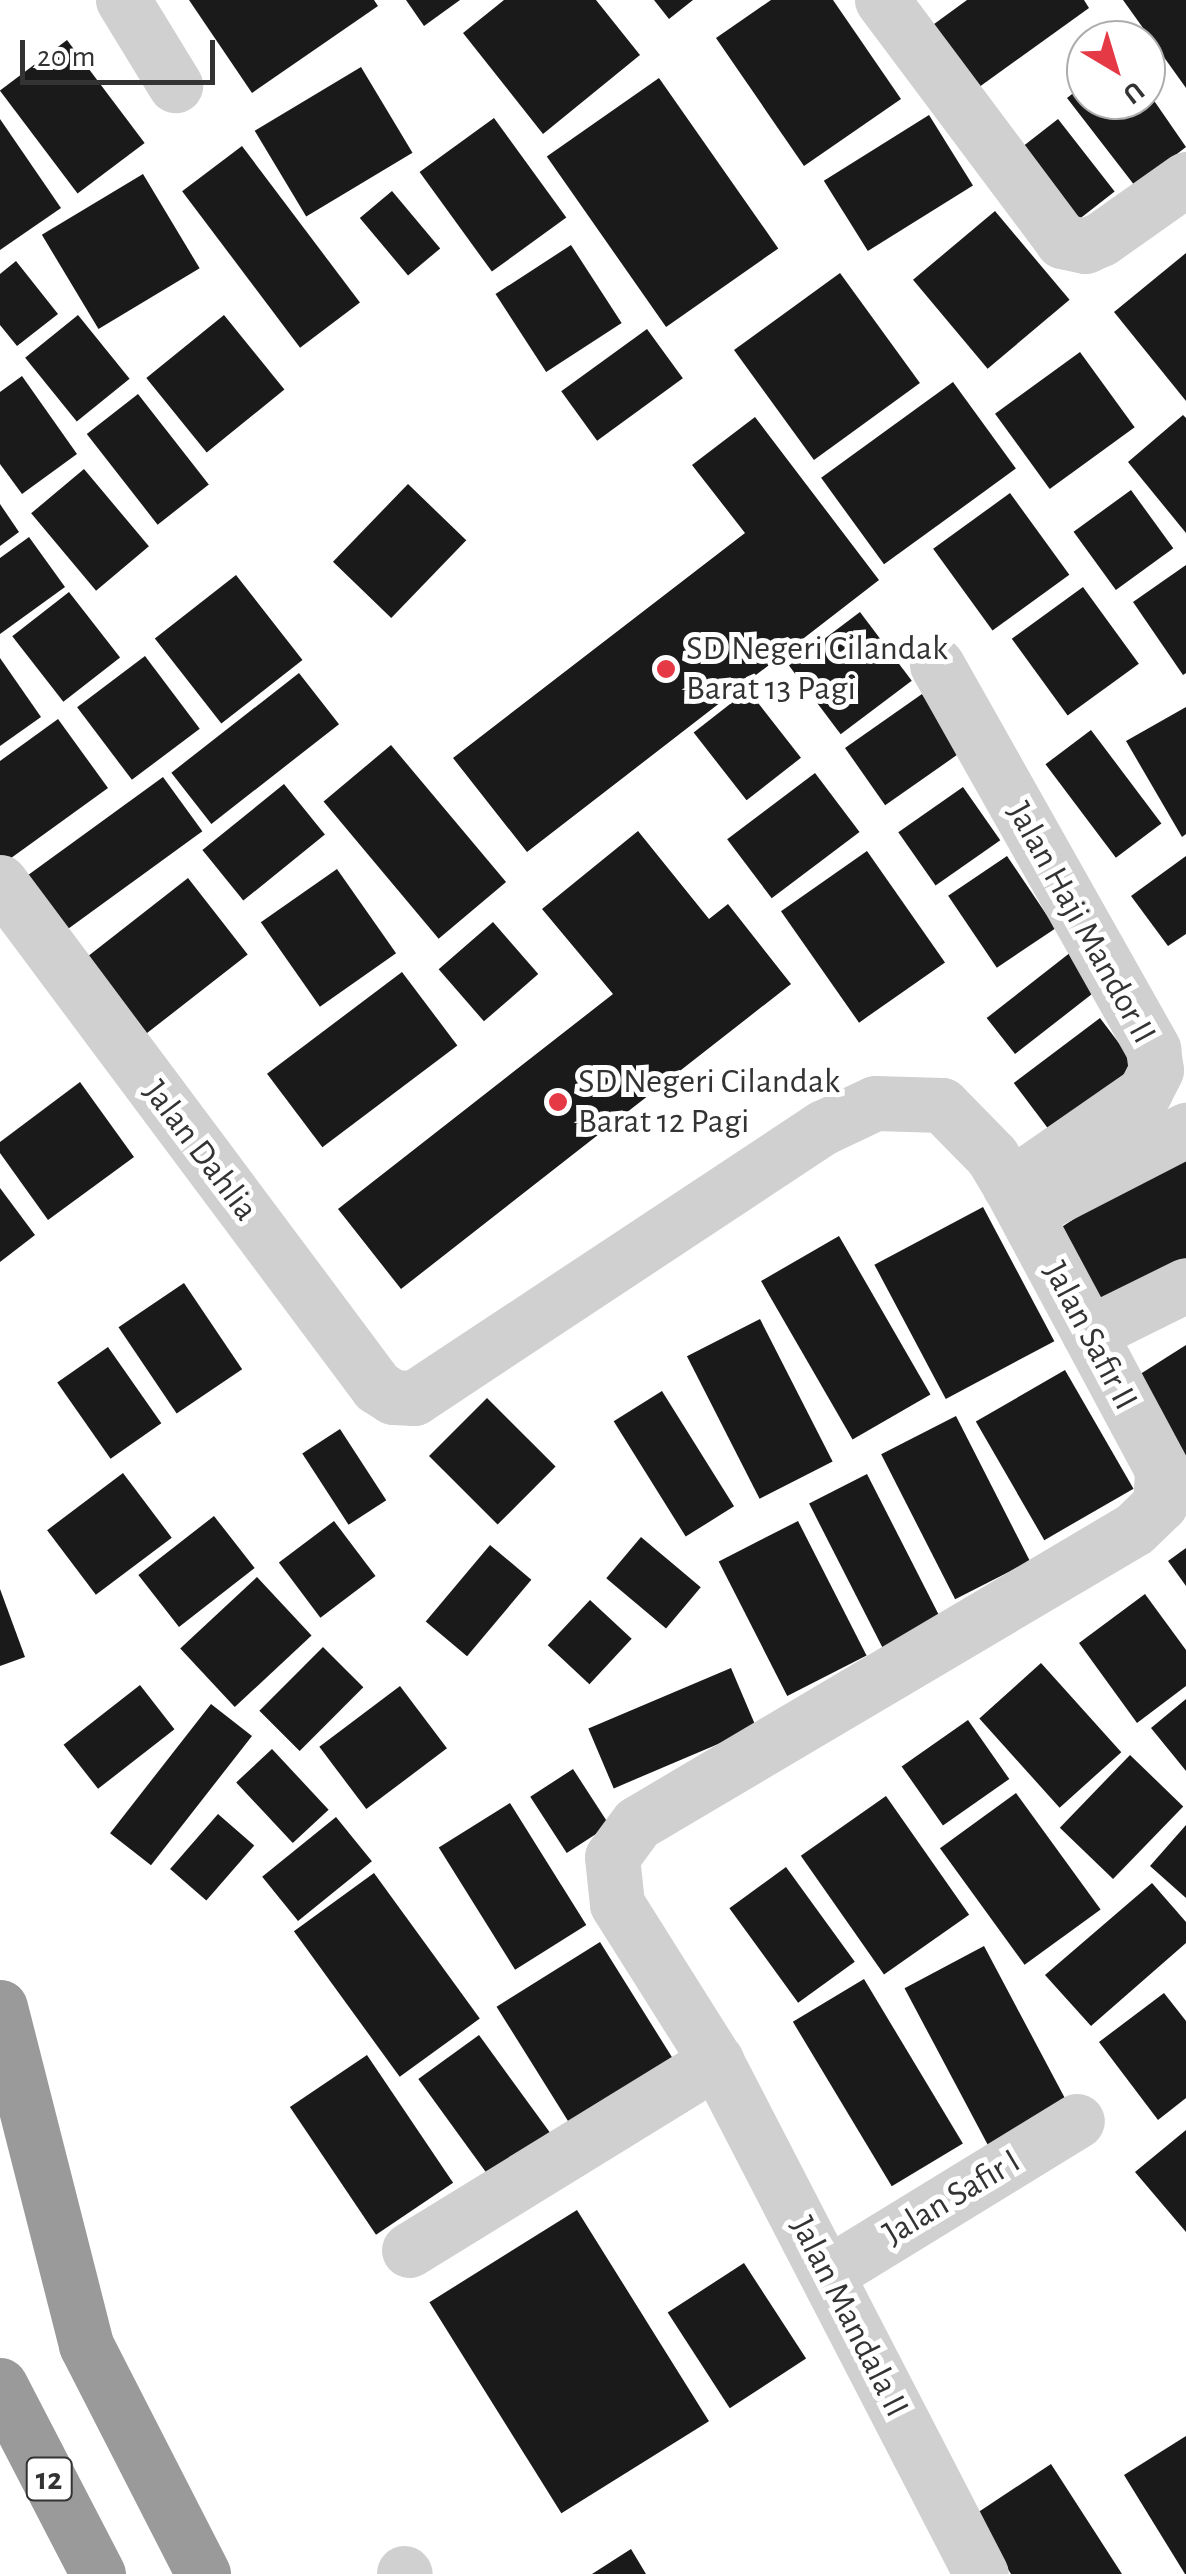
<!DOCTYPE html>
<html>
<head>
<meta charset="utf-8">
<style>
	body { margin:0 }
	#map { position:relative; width:1186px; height:2574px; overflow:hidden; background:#fff; font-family:"Alegreya Sans",sans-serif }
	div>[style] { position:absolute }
	.building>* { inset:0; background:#1a1a1a; transform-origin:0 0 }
	.minor>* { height:55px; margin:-27.5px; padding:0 27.5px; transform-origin:27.5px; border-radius:27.5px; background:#d0d0d0 }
	.motorway>* { height:55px; margin:-27.5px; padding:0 27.5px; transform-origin:27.5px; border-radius:27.5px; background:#9a9a9a }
	.dots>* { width:28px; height:28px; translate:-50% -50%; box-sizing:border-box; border:5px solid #fff; border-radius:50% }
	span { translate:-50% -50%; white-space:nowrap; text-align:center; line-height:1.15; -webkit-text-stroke:10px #fff; paint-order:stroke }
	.shield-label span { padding:2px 8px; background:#fff; border:2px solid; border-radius:8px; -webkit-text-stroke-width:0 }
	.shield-label { font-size:32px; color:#333; font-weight:700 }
	.poi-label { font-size:35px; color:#333 }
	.left { translate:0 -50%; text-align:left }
	.street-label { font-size:35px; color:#333 }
	.north { position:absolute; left:1066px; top:20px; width:100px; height:100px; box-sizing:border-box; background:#fff; border:2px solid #adadad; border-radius:50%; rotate:142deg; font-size:28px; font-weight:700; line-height:40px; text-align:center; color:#333 }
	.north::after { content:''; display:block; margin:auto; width:35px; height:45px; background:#e63946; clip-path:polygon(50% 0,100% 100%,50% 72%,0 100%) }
	.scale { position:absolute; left:20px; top:40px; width:195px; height:45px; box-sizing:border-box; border:5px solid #333; border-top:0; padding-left:12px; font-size:30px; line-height:35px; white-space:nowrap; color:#333; -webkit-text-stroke:8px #fff; paint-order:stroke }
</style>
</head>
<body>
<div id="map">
	<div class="building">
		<i style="clip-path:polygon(189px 0,374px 0,378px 6px,252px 93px)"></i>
		<i style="clip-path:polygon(406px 0,460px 0,424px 26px)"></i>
		<i style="clip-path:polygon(504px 0,596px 0,640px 55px,543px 134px,463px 33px)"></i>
		<i style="clip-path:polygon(654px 0,693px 0,669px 19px)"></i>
		<i style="clip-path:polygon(771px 0,833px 0,901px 99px,804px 166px,716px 38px)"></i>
		<i style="clip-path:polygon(967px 0,1084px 0,1089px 8px,975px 90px,930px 27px)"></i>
		<i style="clip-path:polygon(1123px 0,1186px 0,1186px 88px)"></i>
		<i style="left:67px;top:40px;width:129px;height:84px;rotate:53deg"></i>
		<i style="left:361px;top:67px;width:100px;height:124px;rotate:59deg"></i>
		<i style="left:659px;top:78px;width:208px;height:137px;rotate:55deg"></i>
		<i style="clip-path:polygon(1086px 83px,1086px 100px,1146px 100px,1146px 89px,1186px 147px,1135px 186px,1067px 98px)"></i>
		<i style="left:929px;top:115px;width:83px;height:124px;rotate:58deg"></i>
		<i style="left:494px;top:118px;width:123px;height:92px;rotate:54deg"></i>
		<i style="clip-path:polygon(0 119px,61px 208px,0 250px)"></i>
		<i style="left:1058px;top:119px;width:92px;height:61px;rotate:52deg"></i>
		<i style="left:242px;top:146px;width:196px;height:75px;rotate:53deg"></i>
		<i style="left:143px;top:174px;width:110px;height:118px;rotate:59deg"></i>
		<i style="left:392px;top:191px;width:75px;height:42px;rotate:50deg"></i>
		<i style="left:995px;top:211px;width:116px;height:107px;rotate:50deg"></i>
		<i style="left:571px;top:245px;width:93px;height:90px;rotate:57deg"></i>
		<i style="clip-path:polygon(1186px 253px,1186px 401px,1114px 312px)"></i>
		<i style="clip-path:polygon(16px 261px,58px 314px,17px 346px,0 325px,0 274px)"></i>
		<i style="left:840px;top:273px;width:136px;height:131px;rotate:54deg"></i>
		<i style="left:78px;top:315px;width:82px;height:68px;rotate:51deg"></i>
		<i style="left:224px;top:315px;width:96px;height:100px;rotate:51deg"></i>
		<i style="left:647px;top:329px;width:61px;height:106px;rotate:54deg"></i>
		<i style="left:1080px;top:352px;width:93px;height:105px;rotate:54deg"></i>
		<i style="clip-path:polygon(22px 376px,77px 454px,22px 494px,0 464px,0 392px)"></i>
		<i style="left:953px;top:382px;width:107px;height:163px;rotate:54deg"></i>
		<i style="left:138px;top:394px;width:115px;height:65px;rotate:52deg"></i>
		<i style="clip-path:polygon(1183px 415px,1186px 418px,1186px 533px,1128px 462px)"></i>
		<i style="clip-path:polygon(755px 417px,879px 580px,527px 852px,453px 758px,745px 533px,692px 465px)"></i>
		<i style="left:84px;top:469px;width:101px;height:69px;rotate:50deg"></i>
		<i style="left:408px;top:484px;width:81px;height:108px;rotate:44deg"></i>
		<i style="left:1131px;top:490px;width:72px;height:71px;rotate:54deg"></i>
		<i style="left:1010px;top:493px;width:101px;height:95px;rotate:54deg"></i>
		<i style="clip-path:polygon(0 504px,19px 532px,0 546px)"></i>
		<i style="clip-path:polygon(29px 537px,65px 587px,0 634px,0 558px)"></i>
		<i style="clip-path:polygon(1186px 565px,1186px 673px,1183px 675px,1133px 602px)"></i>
		<i style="left:236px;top:575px;width:108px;height:103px;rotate:52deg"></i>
		<i style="left:1083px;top:587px;width:95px;height:88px;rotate:54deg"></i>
		<i style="left:69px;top:592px;width:83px;height:72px;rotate:52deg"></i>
		<i style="left:860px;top:612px;width:86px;height:89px;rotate:53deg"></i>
		<i style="left:145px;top:656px;width:91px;height:85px;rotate:53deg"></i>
		<i style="clip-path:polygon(0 658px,41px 717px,0 746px)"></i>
		<i style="left:299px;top:673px;width:65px;height:162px;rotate:52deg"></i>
		<i style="left:748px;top:690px;width:86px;height:69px;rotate:52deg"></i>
		<i style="left:922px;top:694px;width:70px;height:94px;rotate:55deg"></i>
		<i style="clip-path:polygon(1186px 707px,1186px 834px,1182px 837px,1126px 741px)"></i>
		<i style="clip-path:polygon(58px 719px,108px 788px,0 866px,0 761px)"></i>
		<i style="left:1091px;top:730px;width:117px;height:57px;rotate:53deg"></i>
		<i style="left:391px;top:745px;width:179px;height:88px;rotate:50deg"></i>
		<i style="left:815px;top:773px;width:74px;height:110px;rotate:53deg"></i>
		<i style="left:163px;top:777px;width:67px;height:185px;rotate:54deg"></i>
		<i style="left:284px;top:784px;width:65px;height:105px;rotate:51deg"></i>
		<i style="left:963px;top:787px;width:65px;height:79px;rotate:55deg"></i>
		<i style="clip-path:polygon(638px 831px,709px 919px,728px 904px,791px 984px,401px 1289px,338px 1209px,613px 994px,542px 909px)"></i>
		<i style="left:867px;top:851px;width:136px;height:105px;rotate:55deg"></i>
		<i style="left:1007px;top:856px;width:87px;height:71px;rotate:56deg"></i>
		<i style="clip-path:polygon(1186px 856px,1186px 934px,1168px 946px,1131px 896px)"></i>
		<i style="left:337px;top:869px;width:103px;height:93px;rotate:55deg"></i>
		<i style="left:188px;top:878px;width:97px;height:142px;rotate:52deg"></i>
		<i style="left:493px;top:922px;width:69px;height:72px;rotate:49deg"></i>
		<i style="left:1071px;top:952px;width:46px;height:107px;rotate:52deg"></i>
		<i style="left:402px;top:972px;width:92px;height:169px;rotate:53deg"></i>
		<i style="left:1100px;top:1018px;width:62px;height:108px;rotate:53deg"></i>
		<i style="clip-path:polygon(80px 1082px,134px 1157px,48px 1220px,0 1153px,0 1142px)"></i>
		<i style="clip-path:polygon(1186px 1146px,1186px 1267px,1110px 1317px,1054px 1232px)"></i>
		<i style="clip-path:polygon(0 1188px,35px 1235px,0 1262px)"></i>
		<i style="left:983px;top:1207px;width:152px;height:123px;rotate:62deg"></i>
		<i style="left:839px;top:1236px;width:183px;height:90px;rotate:60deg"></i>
		<i style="left:184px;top:1283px;width:104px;height:79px;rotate:56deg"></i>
		<i style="left:760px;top:1319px;width:160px;height:82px;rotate:63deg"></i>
		<i style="clip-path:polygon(1186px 1345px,1186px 1459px,1134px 1378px)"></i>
		<i style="left:108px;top:1347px;width:93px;height:62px;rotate:55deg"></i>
		<i style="left:1065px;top:1370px;width:137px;height:103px;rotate:60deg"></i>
		<i style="left:662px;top:1391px;width:136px;height:57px;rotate:58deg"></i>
		<i style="left:487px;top:1398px;width:97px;height:82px;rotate:45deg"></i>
		<i style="left:956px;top:1416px;width:163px;height:84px;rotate:63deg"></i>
		<i style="left:340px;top:1429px;width:85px;height:45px;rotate:57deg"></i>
		<i style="left:123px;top:1473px;width:81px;height:95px;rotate:53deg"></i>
		<i style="left:867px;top:1474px;width:167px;height:65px;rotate:63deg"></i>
		<i style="left:214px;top:1516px;width:66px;height:96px;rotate:52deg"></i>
		<i style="left:334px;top:1521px;width:69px;height:69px;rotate:53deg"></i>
		<i style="left:798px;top:1521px;width:151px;height:89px;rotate:63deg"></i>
		<i style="left:641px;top:1537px;width:78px;height:54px;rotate:40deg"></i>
		<i style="left:490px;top:1545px;width:54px;height:100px;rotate:40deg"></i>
		<i style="clip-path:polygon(1186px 1548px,1186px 1586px,1168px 1561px)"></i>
		<i style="left:257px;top:1577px;width:80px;height:105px;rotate:47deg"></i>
		<i style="clip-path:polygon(0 1589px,25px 1657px,0 1666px)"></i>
		<i style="clip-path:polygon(1145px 1594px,1186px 1650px,1186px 1686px,1137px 1723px,1079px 1643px)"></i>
		<i style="left:590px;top:1600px;width:57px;height:62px;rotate:43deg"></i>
		<i style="left:323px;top:1647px;width:57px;height:90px;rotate:45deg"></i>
		<i style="left:1041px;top:1663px;width:120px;height:83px;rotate:48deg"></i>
		<i style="left:731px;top:1668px;width:65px;height:155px;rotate:67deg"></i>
		<i style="left:140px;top:1685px;width:56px;height:97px;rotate:52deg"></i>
		<i style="left:400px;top:1686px;width:78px;height:101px;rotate:53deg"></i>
		<i style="clip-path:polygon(1186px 1699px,1186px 1771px,1151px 1728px)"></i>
		<i style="left:211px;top:1704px;width:52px;height:164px;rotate:38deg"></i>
		<i style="left:968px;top:1720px;width:72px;height:81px;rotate:55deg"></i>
		<i style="left:272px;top:1749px;width:83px;height:49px;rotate:47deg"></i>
		<i style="left:1130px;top:1755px;width:74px;height:101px;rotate:44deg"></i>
		<i style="left:573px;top:1769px;width:67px;height:51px;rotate:57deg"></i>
		<i style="left:1016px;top:1793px;width:144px;height:94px;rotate:54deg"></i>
		<i style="left:886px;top:1796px;width:145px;height:104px;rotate:55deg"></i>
		<i style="left:510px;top:1803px;width:144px;height:84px;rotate:58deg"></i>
		<i style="left:218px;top:1814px;width:48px;height:73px;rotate:41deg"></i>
		<i style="left:336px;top:1817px;width:57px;height:95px;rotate:51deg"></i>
		<i style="clip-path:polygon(1186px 1825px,1186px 1898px,1150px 1866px)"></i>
		<i style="left:786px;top:1867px;width:117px;height:70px;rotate:54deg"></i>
		<i style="left:374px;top:1873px;width:180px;height:99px;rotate:54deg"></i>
		<i style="clip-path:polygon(1152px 1883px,1186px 1922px,1186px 1943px,1091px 2026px,1045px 1975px)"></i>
		<i style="left:600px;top:1942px;width:146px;height:122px;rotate:58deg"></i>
		<i style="left:984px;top:1946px;width:186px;height:90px;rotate:62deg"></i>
		<i style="left:864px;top:1979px;width:192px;height:83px;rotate:59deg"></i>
		<i style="clip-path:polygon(1164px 1993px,1186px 2021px,1186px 2098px,1158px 2120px,1099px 2042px)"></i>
		<i style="left:479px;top:2035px;width:129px;height:75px;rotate:54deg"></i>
		<i style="left:367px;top:2055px;width:154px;height:93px;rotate:56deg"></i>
		<i style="clip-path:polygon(1186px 2130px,1186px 2232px,1135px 2172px)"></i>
		<i style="left:577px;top:2210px;width:249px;height:174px;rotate:58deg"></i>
		<i style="left:744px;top:2263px;width:114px;height:91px;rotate:57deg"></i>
		<i style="clip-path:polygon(1186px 2436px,1186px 2574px,1185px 2574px,1124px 2475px)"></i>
		<i style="clip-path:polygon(1051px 2464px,1122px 2574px,1011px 2574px,974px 2515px)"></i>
		<i style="clip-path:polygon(631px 2549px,646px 2574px,592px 2574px)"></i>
	</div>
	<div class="minor">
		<i style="left:123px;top:0;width:100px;rotate:58.5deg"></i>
		<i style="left:882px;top:0;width:301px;rotate:53.2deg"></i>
		<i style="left:1062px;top:241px;width:24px;rotate:12deg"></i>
		<i style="left:1085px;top:246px;width:17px;rotate:-24deg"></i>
		<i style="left:1101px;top:239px;width:104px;rotate:-35.2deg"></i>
		<i style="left:937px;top:665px;width:441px;rotate:60.6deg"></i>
		<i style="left:1153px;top:1049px;width:21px;rotate:82deg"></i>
		<i style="left:1156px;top:1070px;width:25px;rotate:117deg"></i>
		<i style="left:1145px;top:1092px;width:165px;rotate:145.2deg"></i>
		<i style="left:0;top:882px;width:630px;rotate:53.26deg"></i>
		<i style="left:377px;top:1387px;width:19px;rotate:32deg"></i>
		<i style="left:393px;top:1397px;width:21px;rotate:3deg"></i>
		<i style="left:414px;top:1398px;width:491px;rotate:-33.5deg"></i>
		<i style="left:824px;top:1127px;width:56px;rotate:-25.2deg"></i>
		<i style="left:875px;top:1103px;width:67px;rotate:1.7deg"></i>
		<i style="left:942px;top:1105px;width:71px;rotate:45.6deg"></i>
		<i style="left:992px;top:1156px;width:35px;rotate:59deg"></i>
		<i style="left:1010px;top:1186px;width:322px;rotate:61.8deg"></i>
		<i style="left:1162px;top:1470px;width:34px;rotate:93deg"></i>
		<i style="left:1160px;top:1504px;width:36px;rotate:136deg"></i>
		<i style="left:1134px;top:1529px;width:577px;rotate:149.39deg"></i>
		<i style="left:637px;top:1823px;width:42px;rotate:126.3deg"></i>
		<i style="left:612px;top:1857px;width:47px;rotate:83.9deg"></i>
		<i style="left:617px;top:1904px;width:186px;rotate:57.8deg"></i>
		<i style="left:716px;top:2061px;width:577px;rotate:62.68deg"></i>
		<i style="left:1036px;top:1207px;width:169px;rotate:-27.2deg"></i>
		<i style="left:1089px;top:1333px;width:108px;rotate:-26.3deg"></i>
		<i style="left:409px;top:2250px;width:361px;rotate:-31.6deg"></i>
		<i style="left:827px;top:2274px;width:293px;rotate:-31.5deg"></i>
		<i style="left:404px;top:2573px;width:1px;rotate:45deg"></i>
	</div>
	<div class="motorway">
		<i style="left:0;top:2007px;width:349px;rotate:75.7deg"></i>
		<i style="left:86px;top:2345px;width:257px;rotate:62.9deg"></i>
		<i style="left:0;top:2385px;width:213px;rotate:62.6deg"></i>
	</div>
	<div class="dots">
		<i style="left:666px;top:669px;background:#e63946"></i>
		<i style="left:558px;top:1102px;background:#e63946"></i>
	</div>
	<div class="shield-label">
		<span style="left:49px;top:2479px">12</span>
	</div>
	<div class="poi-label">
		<span class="left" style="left:686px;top:669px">SD Negeri Cilandak<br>Barat 13 Pagi</span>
		<span class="left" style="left:578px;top:1102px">SD Negeri Cilandak<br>Barat 12 Pagi</span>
	</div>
	<div class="street-label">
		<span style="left:1081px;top:923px;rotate:61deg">Jalan Haji Mandor II</span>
		<span style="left:200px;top:1151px;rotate:53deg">Jalan Dahlia</span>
		<span style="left:1090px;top:1336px;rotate:62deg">Jalan Safir II</span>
		<span style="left:952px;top:2198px;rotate:-31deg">Jalan Safir I</span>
		<span style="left:849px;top:2317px;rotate:63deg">Jalan Mandala II</span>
	</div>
	<div class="north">U</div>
	<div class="scale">20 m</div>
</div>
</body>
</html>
